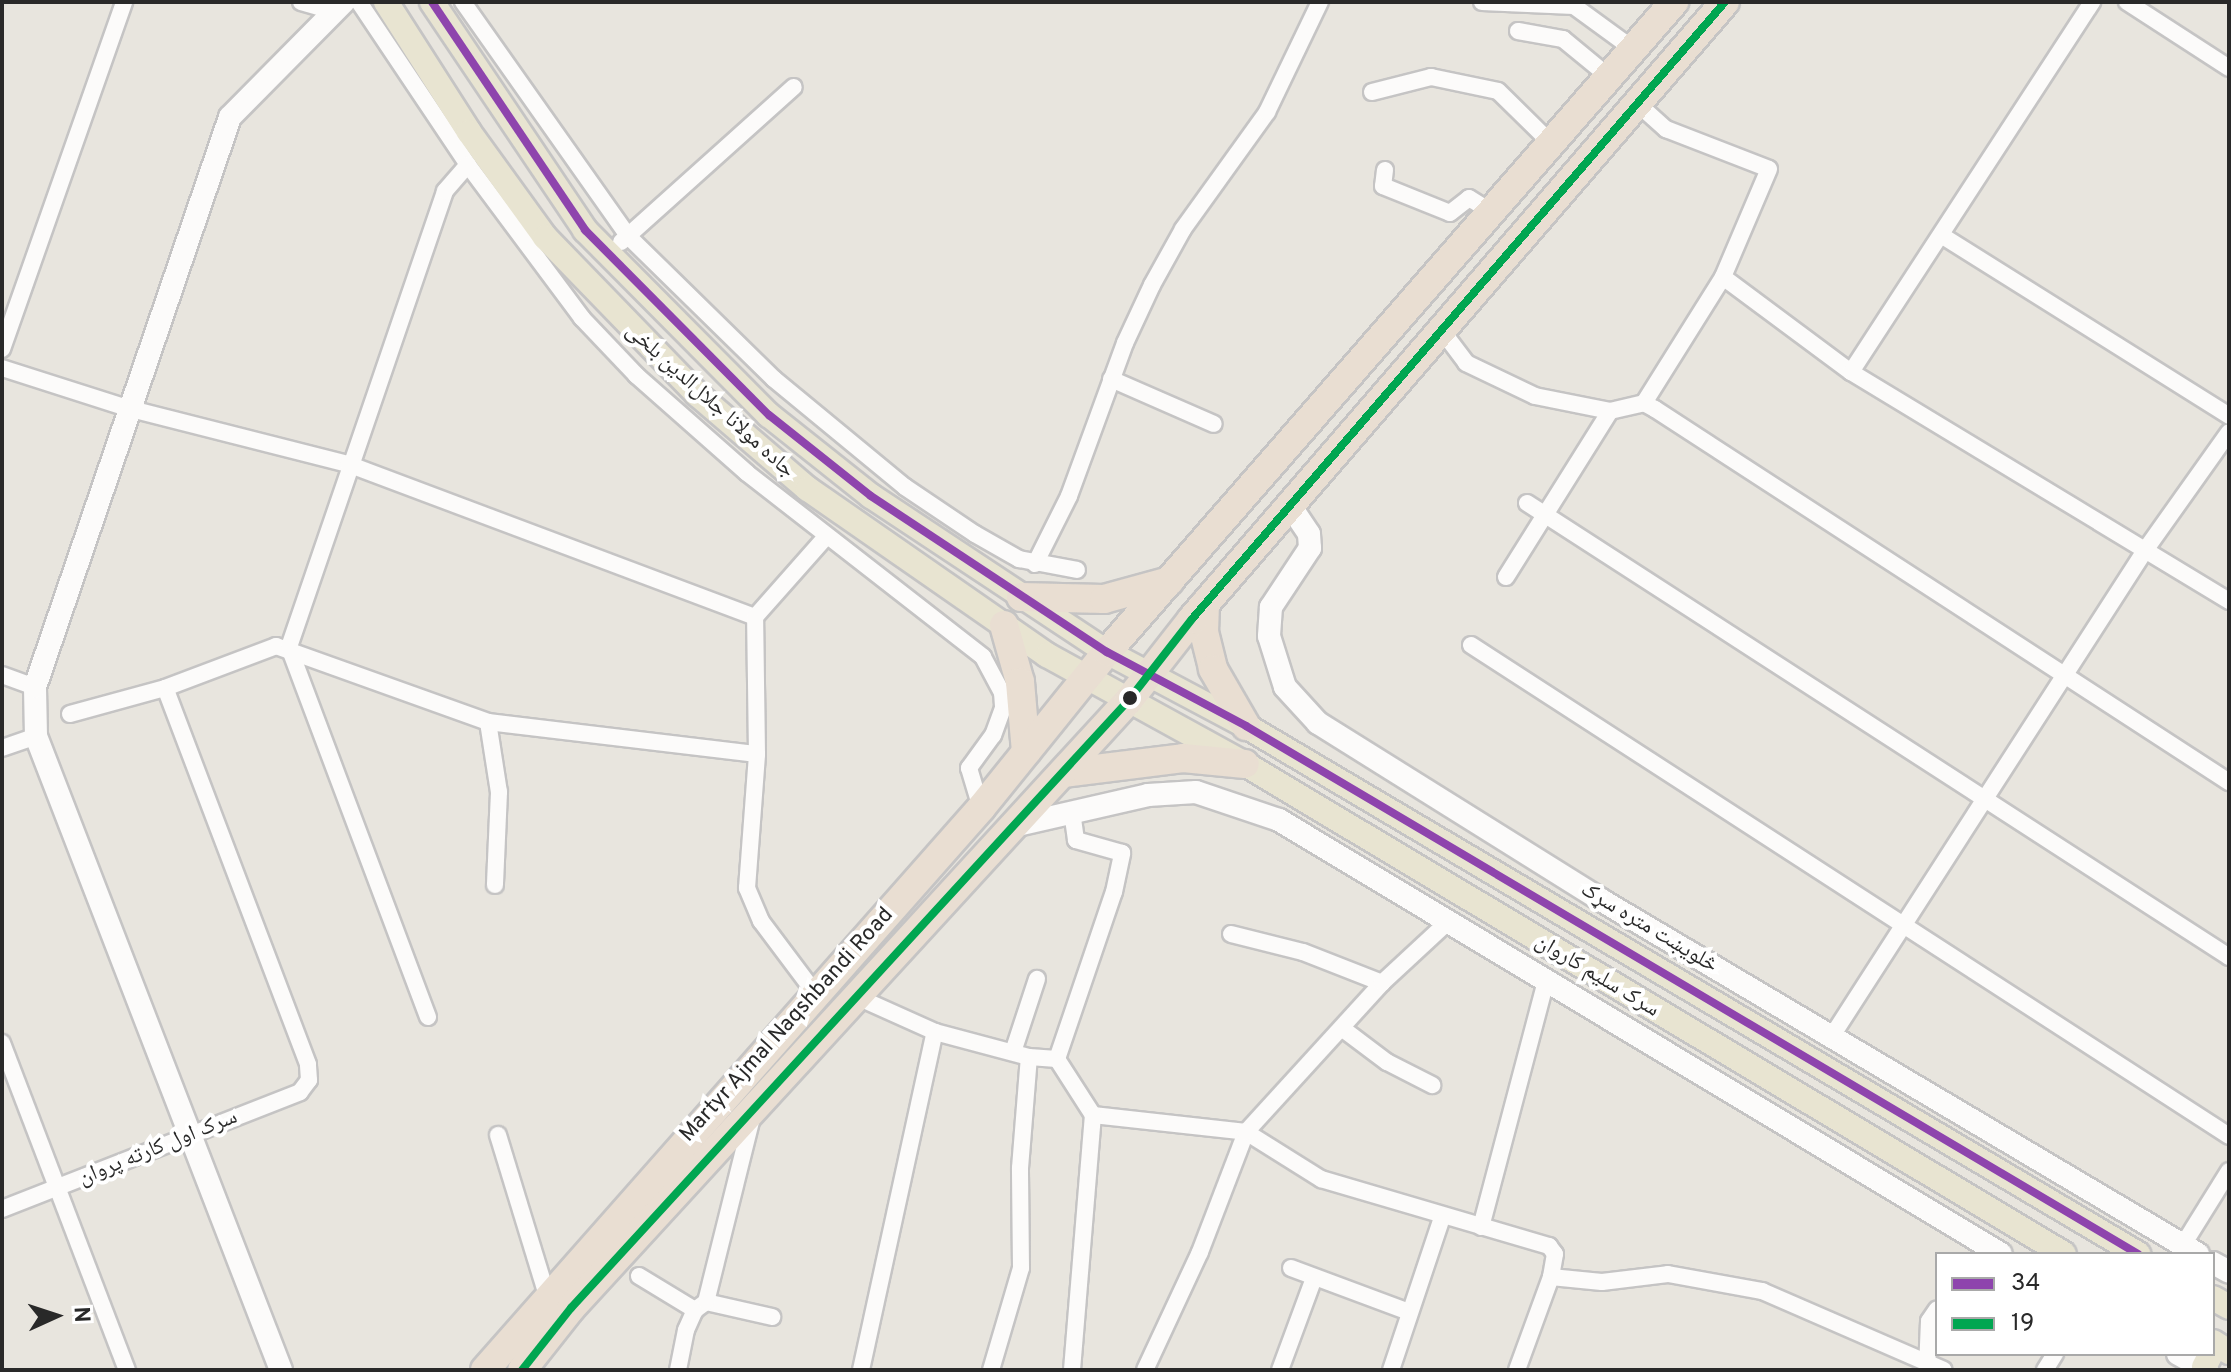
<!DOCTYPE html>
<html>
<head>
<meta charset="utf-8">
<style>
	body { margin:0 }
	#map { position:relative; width:2231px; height:1372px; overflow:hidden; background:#e8e5de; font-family:Overpass,"Noto Naskh Arabic",sans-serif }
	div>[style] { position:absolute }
	.roads { filter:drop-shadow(2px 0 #c5c4c4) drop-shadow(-2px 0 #c5c4c4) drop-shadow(0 2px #c5c4c4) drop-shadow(0 -2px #c5c4c4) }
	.street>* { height:16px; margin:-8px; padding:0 8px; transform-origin:8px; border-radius:8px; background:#fcfbfa }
	.secondary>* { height:22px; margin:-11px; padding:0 11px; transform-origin:11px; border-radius:11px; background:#fcfbfa }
	.primary>* { height:24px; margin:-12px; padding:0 12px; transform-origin:12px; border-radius:12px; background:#e8e4d1 }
	.highway>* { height:28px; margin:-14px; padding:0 14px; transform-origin:14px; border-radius:14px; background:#e9ded2 }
	.bus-1>* { height:8px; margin:-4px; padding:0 4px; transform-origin:4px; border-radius:4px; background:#8e44ad }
	.bus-2>* { height:8px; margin:-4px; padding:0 4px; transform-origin:4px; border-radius:4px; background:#00a651 }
	.dots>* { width:22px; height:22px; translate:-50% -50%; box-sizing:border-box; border:4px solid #fff; border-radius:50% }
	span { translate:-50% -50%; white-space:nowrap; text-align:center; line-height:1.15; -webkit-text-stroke:8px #fff; paint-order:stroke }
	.street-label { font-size:22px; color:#292929 }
	.frame { position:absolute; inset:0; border:4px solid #292929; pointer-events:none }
	.legend { position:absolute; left:1935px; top:1252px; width:280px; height:104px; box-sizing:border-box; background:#fff; border:2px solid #a9a9a9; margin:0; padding:10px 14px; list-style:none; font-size:24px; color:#292929 }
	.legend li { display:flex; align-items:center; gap:16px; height:40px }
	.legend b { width:40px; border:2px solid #a9a9a9 }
	.north { position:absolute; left:16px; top:1276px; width:80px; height:80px; -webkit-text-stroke:6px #fff; paint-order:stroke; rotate:87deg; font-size:22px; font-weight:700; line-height:32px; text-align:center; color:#292929 }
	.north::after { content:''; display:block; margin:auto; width:28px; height:36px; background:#292929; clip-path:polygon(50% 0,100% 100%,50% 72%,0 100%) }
</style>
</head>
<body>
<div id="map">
	<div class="roads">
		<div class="street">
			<i style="left:301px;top:2px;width:32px;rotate:16deg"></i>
			<i style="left:359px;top:2px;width:196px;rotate:56.2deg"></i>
			<i style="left:468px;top:165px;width:191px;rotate:53.3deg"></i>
			<i style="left:582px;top:318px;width:79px;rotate:46.5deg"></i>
			<i style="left:636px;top:375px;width:148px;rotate:41.4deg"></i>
			<i style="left:747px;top:473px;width:299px;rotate:37.9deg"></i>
			<i style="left:983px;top:657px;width:40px;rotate:62deg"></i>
			<i style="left:1002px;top:692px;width:16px;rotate:86deg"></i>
			<i style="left:1003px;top:708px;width:29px;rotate:110deg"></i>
			<i style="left:993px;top:735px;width:41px;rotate:126deg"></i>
			<i style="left:969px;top:768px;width:42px;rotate:73.3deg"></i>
			<i style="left:463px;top:2px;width:286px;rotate:54.8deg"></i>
			<i style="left:628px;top:236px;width:204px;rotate:44.4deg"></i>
			<i style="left:774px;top:379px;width:170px;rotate:39.5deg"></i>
			<i style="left:905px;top:487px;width:84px;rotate:33.9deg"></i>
			<i style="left:975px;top:534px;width:51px;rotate:29.6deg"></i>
			<i style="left:1019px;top:559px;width:59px;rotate:10.7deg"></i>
			<i style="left:1482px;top:2px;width:92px;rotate:2.5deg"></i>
			<i style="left:1574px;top:6px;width:73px;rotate:36.1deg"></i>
			<i style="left:2127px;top:2px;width:121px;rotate:32.9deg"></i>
			<i style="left:1518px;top:31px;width:46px;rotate:10.1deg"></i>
			<i style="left:1563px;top:39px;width:58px;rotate:39.4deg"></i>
			<i style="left:1372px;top:92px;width:61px;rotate:-14.3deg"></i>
			<i style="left:1431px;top:77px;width:68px;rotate:11.8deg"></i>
			<i style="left:1498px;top:91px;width:74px;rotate:44.5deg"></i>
			<i style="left:1638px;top:104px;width:38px;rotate:42deg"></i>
			<i style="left:1666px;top:129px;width:110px;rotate:21.2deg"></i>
			<i style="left:1769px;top:169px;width:117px;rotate:113.1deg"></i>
			<i style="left:1723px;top:277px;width:149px;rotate:122.1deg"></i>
			<i style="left:1385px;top:170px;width:16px;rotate:97deg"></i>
			<i style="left:1383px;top:186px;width:72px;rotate:21.9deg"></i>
			<i style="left:1450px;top:213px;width:24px;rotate:-38deg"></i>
			<i style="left:1469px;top:198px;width:26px;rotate:32deg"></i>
			<i style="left:1941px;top:235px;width:340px;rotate:32.1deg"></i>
			<i style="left:621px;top:242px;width:232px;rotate:-41.9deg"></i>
			<i style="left:1723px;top:277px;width:159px;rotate:36.6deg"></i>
			<i style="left:1851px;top:372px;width:442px;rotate:31.2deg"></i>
			<i style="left:1443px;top:332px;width:39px;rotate:53deg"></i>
			<i style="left:1466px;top:363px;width:76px;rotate:25.6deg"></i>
			<i style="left:1535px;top:396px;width:76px;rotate:11.3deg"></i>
			<i style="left:1610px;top:411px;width:35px;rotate:-13deg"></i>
			<i style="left:1644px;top:403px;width:13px;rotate:29deg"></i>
			<i style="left:1655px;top:409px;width:685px;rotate:33.02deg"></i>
			<i style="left:2px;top:349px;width:368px;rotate:-70.6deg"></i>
			<i style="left:2px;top:368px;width:131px;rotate:17.7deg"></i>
			<i style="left:127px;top:408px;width:228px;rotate:14.2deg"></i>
			<i style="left:348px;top:464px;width:435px;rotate:20.6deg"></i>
			<i style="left:1851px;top:372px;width:442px;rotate:-56.9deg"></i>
			<i style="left:1111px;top:379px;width:112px;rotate:23.6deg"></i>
			<i style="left:1527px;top:503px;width:836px;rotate:32.89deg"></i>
			<i style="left:1035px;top:564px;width:76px;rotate:-63.4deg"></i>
			<i style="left:1069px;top:496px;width:163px;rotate:-69.9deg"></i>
			<i style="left:1125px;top:343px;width:64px;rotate:-65deg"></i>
			<i style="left:1152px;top:285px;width:64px;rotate:-61deg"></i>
			<i style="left:1183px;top:229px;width:144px;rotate:-54.3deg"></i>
			<i style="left:1267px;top:112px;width:122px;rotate:-64.3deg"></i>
			<i style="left:1506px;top:577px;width:196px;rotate:-57.9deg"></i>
			<i style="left:1471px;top:645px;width:903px;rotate:32.93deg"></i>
			<i style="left:2px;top:675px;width:35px;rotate:20deg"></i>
			<i style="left:70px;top:714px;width:98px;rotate:-15.3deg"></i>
			<i style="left:165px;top:688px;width:119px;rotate:-20.7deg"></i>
			<i style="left:276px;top:646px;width:225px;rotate:19.7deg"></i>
			<i style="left:488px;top:722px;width:271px;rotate:6.8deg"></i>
			<i style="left:488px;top:722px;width:71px;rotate:81.1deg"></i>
			<i style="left:499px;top:792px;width:93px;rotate:92.5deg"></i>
			<i style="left:2px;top:748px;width:36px;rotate:-19deg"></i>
			<i style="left:1231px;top:934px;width:74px;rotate:14deg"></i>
			<i style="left:1303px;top:952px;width:85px;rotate:21.4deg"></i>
			<i style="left:815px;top:993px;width:90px;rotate:-126.9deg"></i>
			<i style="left:761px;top:921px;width:36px;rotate:-113deg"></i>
			<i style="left:747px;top:888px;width:134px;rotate:-85.7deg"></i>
			<i style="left:757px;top:754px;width:137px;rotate:-90.8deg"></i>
			<i style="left:755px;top:617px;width:106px;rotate:-48.5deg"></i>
			<i style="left:855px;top:996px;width:88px;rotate:24.2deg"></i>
			<i style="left:935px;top:1032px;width:97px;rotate:14.9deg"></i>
			<i style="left:1029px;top:1057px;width:28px;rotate:4deg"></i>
			<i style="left:1057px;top:1059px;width:67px;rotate:57.3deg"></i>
			<i style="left:1093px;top:1115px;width:154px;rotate:6.3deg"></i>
			<i style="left:1246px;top:1132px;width:89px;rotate:32.1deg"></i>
			<i style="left:1321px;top:1179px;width:238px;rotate:16.4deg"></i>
			<i style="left:1549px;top:1246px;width:10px;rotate:53deg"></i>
			<i style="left:1555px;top:1254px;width:23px;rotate:100deg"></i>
			<i style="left:1551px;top:1277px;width:99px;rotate:110.1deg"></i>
			<i style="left:428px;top:1017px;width:395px;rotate:-110.6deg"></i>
			<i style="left:289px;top:647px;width:482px;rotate:-71.1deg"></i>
			<i style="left:445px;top:191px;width:35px;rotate:-49deg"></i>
			<i style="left:1343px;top:1029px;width:55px;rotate:36.9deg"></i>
			<i style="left:1387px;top:1062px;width:51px;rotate:27.1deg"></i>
			<i style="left:1832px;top:1036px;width:579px;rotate:-57.19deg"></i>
			<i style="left:2146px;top:549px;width:143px;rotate:-54.6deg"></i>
			<i style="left:2px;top:1043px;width:350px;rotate:69.1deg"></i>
			<i style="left:1013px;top:1052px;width:77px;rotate:-71.8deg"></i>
			<i style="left:1057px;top:1059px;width:176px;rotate:-71.2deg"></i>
			<i style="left:1114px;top:892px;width:40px;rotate:-78deg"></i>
			<i style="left:1122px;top:853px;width:48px;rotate:-164.2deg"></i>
			<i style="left:1076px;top:840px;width:30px;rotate:-98deg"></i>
			<i style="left:498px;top:1135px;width:167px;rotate:73deg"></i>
			<i style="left:2px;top:1209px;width:320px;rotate:-21.4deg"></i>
			<i style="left:300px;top:1092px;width:15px;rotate:-53deg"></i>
			<i style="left:309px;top:1080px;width:16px;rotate:-94deg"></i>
			<i style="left:308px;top:1064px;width:402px;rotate:-110.8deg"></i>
			<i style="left:1481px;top:1227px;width:251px;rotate:-75.2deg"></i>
			<i style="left:2183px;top:1245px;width:87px;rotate:-58.1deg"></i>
			<i style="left:1291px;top:1268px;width:126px;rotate:20.4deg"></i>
			<i style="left:639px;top:1276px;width:66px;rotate:31.3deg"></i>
			<i style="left:1551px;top:1277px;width:51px;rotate:5.6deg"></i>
			<i style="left:1602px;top:1282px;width:66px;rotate:-6.9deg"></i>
			<i style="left:1668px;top:1274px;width:96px;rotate:10.3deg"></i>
			<i style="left:1762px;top:1291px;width:198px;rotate:23.5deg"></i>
			<i style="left:706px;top:1302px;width:68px;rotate:12.8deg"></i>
			<i style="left:1927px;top:1369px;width:48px;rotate:-87.6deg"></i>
			<i style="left:1929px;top:1321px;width:14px;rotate:-56deg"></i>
			<i style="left:678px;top:1370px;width:41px;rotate:-78.7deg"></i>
			<i style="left:686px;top:1330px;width:22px;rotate:-66deg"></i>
			<i style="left:695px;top:1310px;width:14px;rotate:-36deg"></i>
			<i style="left:706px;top:1302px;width:190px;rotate:-76deg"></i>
			<i style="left:861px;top:1370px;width:346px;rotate:-77.7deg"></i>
			<i style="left:991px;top:1370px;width:106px;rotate:-73.6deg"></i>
			<i style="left:1021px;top:1268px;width:100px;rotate:-90.6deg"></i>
			<i style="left:1020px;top:1168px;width:111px;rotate:-85.4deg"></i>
			<i style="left:1072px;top:1370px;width:256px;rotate:-85.3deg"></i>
			<i style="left:1145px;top:1370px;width:130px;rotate:-65deg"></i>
			<i style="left:1200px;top:1252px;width:129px;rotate:-69deg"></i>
			<i style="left:1246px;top:1132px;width:202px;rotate:-47.6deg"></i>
			<i style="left:1382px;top:983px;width:91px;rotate:-42.8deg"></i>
			<i style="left:1280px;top:1370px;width:98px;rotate:-69.7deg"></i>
			<i style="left:1391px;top:1370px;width:160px;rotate:-71.5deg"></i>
			<i style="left:2045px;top:1370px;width:19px;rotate:-58deg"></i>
		</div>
		<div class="secondary">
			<i style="left:1291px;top:507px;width:32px;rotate:56deg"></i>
			<i style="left:1309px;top:534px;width:14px;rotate:86deg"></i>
			<i style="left:1310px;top:548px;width:71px;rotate:123.5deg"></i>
			<i style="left:1271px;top:607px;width:29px;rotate:94deg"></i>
			<i style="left:1269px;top:636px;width:53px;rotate:72.6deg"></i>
			<i style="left:1285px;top:687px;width:49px;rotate:47.5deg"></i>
			<i style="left:1318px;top:723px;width:334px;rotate:32deg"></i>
			<i style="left:1601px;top:900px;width:694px;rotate:30.67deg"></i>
			<i style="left:1013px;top:826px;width:139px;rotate:-12.9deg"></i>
			<i style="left:1148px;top:795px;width:48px;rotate:-3.6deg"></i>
			<i style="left:1196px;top:792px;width:88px;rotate:18.6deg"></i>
			<i style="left:1279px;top:820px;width:842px;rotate:31.01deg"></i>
			<i style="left:2213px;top:1263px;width:18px;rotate:29deg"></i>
			<i style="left:2178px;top:1354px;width:33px;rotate:29deg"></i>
			<i style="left:281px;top:1370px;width:680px;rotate:-111.13deg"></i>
			<i style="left:36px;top:736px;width:49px;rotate:-91.2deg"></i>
			<i style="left:35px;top:687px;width:602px;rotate:-71.11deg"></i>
			<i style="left:230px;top:117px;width:162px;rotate:-45.3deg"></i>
		</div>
		<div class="primary">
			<i style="left:386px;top:2px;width:154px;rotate:57.4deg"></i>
			<i style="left:469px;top:132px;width:130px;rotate:54.1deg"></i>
			<i style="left:545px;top:237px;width:219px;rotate:45.9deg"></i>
			<i style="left:697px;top:394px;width:146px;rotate:40.6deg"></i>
			<i style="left:808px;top:489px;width:291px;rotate:34.8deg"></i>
			<i style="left:1047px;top:655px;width:226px;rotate:28.8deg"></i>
			<i style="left:1245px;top:764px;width:954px;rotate:30.89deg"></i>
			<i style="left:432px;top:2px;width:275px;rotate:56.1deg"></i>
			<i style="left:585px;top:230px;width:261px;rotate:45.2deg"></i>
			<i style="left:769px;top:415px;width:130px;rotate:38.5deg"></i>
			<i style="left:871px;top:496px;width:283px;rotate:33.5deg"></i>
			<i style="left:1107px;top:652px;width:157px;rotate:28deg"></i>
			<i style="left:1246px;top:726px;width:1037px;rotate:30.62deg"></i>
			<i style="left:2213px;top:1298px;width:18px;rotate:29deg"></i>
			<i style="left:2213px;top:1342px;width:19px;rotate:32deg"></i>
			<i style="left:2204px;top:1367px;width:15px;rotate:-62deg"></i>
		</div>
		<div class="highway">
			<i style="left:1021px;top:597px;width:83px;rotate:1.4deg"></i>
			<i style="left:1104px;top:599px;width:68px;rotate:-15.3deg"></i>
			<i style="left:1205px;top:604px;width:28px;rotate:92deg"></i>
			<i style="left:1204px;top:632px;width:38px;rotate:76deg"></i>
			<i style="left:1213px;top:669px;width:66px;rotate:59.9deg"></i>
			<i style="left:1004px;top:625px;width:59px;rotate:74.3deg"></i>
			<i style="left:1020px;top:682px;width:70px;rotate:85.1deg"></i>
			<i style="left:1063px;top:773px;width:121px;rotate:-7.1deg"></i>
			<i style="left:1183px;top:758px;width:62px;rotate:5.5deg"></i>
			<i style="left:485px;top:1370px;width:750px;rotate:-48.57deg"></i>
			<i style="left:981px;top:808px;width:201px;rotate:-51.1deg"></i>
			<i style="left:1107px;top:652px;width:863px;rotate:-48.9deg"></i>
			<i style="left:522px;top:1370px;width:79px;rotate:-51.7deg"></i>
			<i style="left:571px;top:1308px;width:824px;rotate:-47.46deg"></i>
			<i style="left:1128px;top:701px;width:104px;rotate:-52deg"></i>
			<i style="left:1192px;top:619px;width:815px;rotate:-49.18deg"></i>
		</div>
	</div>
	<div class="bus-1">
		<i style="left:432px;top:2px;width:275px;rotate:56.1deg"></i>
		<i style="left:585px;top:230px;width:261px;rotate:45.2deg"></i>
		<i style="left:769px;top:415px;width:130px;rotate:38.5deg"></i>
		<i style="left:871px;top:496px;width:283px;rotate:33.5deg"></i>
		<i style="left:1107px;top:652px;width:157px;rotate:28deg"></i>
		<i style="left:1246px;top:726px;width:1037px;rotate:30.62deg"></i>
	</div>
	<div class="bus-2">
		<i style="left:522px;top:1370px;width:79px;rotate:-51.7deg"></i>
		<i style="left:571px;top:1308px;width:824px;rotate:-47.46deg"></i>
		<i style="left:1128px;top:701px;width:104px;rotate:-52deg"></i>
		<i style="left:1192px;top:619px;width:815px;rotate:-49.18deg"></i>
	</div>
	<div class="dots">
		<i style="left:1130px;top:698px;background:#292929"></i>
	</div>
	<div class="street-label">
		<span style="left:710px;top:401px;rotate:42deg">جاده مولانا جلال‌الدین بلخی</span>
		<span style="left:1649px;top:928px;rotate:31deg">څلویښت متره سړک</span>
		<span style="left:1597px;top:976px;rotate:31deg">سرک سلیم کاروان</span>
		<span style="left:787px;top:1025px;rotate:-48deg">Martyr Ajmal Naqshbandi Road</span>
		<span style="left:158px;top:1148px;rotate:-22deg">سرک اول کارته پروان</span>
	</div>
	<div class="frame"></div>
	<ul class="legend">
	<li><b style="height:10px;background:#8e44ad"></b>34</li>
	<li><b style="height:10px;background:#00a651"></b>19</li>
	</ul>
	<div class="north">N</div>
</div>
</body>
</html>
